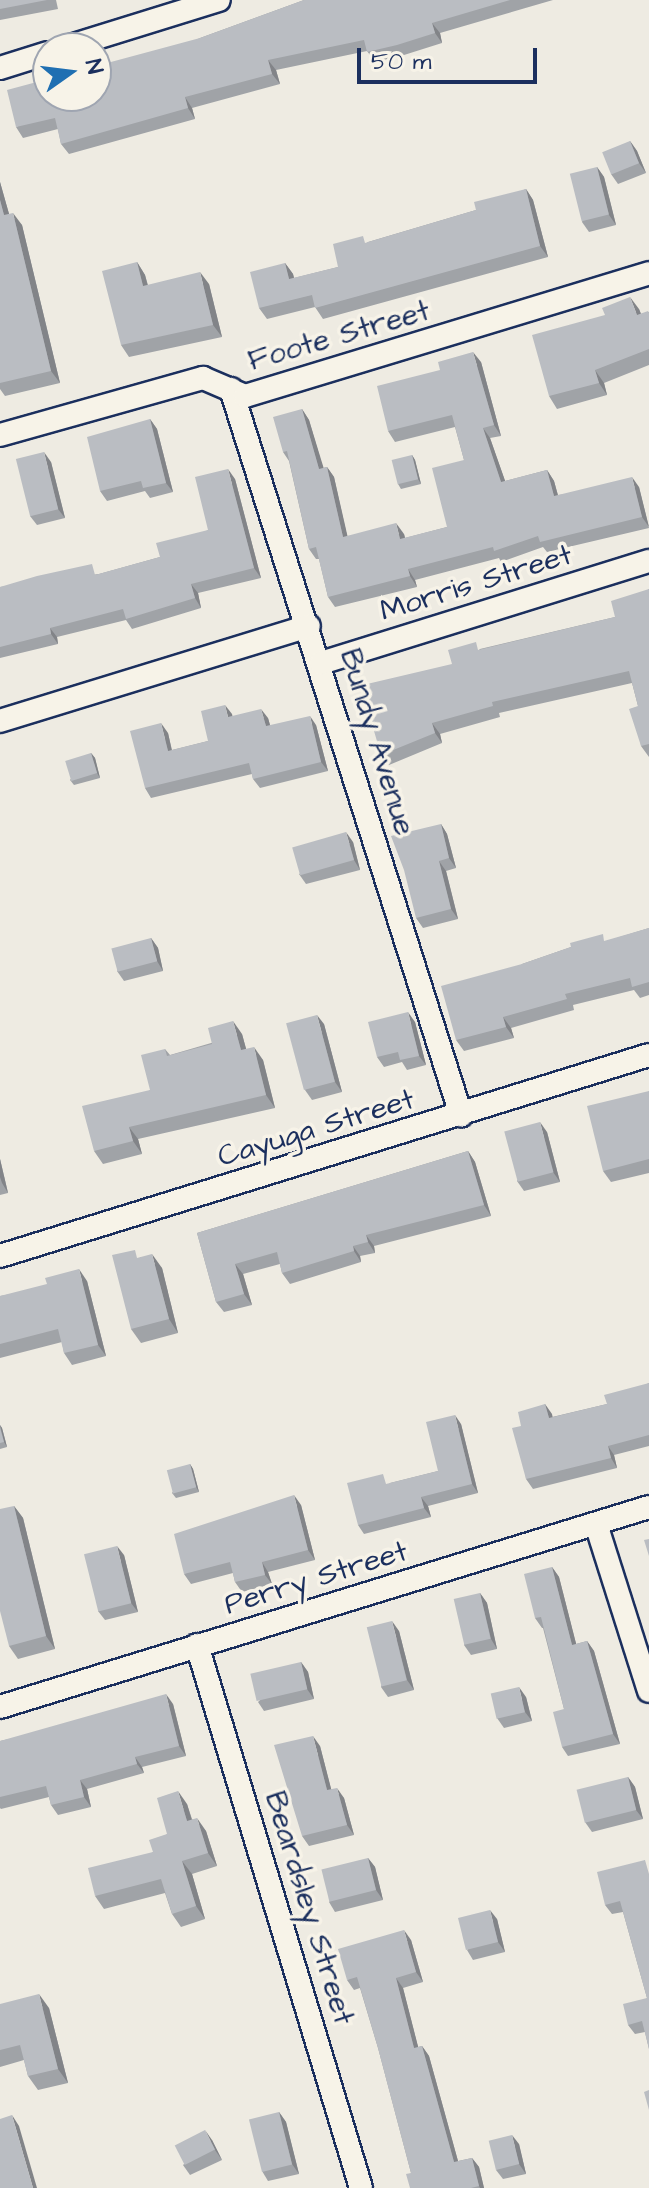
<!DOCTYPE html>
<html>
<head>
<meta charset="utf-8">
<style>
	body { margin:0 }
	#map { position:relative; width:649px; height:2188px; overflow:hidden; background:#eeebe2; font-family:"Architects Daughter",sans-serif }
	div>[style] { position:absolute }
	.roads { filter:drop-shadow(2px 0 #1b2f5e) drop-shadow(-2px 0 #1b2f5e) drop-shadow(0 2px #1b2f5e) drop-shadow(0 -2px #1b2f5e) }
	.street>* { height:22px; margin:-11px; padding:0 11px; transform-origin:11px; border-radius:11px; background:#f7f3e8 }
	.wall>* { inset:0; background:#a0a3a7 }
	.shaded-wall>* { inset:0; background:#828488 }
	.building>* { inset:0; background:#babdc2; transform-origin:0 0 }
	span { translate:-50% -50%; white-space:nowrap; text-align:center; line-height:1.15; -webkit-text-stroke:7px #f7f3e8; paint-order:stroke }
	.street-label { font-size:30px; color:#1b2f5e }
	.north { position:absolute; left:32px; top:32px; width:80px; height:80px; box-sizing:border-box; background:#f7f3e8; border:2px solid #9fa5b1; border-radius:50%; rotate:76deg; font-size:22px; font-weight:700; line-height:32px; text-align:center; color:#1b2f5e }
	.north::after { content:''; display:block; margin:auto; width:28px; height:36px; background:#1f6fb2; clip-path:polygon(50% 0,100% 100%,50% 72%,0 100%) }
	.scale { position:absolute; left:357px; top:48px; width:180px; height:36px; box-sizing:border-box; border:4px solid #1b2f5e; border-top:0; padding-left:10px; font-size:24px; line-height:28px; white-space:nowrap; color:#1b2f5e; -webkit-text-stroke:6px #f7f3e8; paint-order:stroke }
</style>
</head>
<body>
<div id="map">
	<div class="roads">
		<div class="street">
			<i style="left:64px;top:48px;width:162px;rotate:-17.2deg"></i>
			<i style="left:0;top:68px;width:50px;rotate:-17.4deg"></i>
			<i style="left:231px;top:389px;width:762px;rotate:72.42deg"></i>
			<i style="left:0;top:435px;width:211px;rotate:-15.7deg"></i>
			<i style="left:203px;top:378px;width:46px;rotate:23.2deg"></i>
			<i style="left:245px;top:396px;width:422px;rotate:-16.9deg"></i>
			<i style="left:321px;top:663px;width:343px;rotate:-17.3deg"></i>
			<i style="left:0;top:721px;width:323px;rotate:-17.1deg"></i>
			<i style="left:0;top:1256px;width:679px;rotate:-17.21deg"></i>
			<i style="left:596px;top:1524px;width:175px;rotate:72.4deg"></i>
			<i style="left:197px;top:1645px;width:567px;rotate:73.19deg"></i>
			<i style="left:0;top:1707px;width:679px;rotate:-17.13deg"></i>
		</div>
	</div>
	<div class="wall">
		<i style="clip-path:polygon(0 0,56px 0,58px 9px,0 20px)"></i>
		<i style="clip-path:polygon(304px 0,553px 0,440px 33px,442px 43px,404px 55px,375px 62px,367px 51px,276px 70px,280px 84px,192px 108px,195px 119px,69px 154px,61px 144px,58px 129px,23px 138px,16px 127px,200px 38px)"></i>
		<i style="clip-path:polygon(630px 141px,637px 151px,646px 173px,618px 184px,611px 174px)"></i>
		<i style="clip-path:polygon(597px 167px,604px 177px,616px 225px,589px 232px,582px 222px)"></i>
		<i style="clip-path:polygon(0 182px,9px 214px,22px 225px,60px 383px,5px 396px,0 389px)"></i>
		<i style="clip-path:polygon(526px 189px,533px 200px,548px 257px,323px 319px,315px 307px,267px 319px,259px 308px,285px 263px,293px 274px,294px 278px,338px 267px,368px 242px,476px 210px)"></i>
		<i style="clip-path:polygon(137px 262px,145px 275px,148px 285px,209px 284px,222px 337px,129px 357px,121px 345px)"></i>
		<i style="clip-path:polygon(639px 309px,641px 314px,649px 312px,649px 365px,604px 383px,607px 395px,557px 409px,549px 396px)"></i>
		<i style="clip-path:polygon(481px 362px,501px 436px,490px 438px,505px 481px,547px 470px,554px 481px,558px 495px,639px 487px,649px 528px,547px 552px,543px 547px,501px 562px,499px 558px,415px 580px,417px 587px,335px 607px,328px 597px,319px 559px,316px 559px,309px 549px,289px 461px,283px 452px,302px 409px,309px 420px,323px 468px,327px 467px,334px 477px,347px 536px,404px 534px,405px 538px,447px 527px,464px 460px,455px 427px,395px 442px,388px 431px)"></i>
		<i style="clip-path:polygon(150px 419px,157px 429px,173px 492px,150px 498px,145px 491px,107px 501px,100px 491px)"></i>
		<i style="clip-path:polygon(412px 455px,415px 460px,421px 484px,401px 489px,398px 484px)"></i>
		<i style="clip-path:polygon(51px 462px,65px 518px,37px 525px,30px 516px)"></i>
		<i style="clip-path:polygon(235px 479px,261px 578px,198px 593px,201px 608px,132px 629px,126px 620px,57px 637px,58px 644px,0 658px,0 587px,99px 574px,160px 557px,208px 530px)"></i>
		<i style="clip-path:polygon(649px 589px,649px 757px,641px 746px,638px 706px,632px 683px,499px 713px,500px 717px,440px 734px,442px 743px,389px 765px,381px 755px,480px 649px,615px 617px)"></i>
		<i style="clip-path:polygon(232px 714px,232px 716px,268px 718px,270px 725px,316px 725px,328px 771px,260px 788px,253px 779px,252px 774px,151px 798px,145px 788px,168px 733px,172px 750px,208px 741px)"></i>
		<i style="clip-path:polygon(91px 753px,95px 758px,100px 778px,74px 785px,70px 780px)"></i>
		<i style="clip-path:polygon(441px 824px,447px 834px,456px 868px,446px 871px,458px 919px,423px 928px,416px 918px)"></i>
		<i style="clip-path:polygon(353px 842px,360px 870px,306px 884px,299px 874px)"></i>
		<i style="clip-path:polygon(649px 928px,649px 995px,640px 998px,634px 990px,573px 1005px,574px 1010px,511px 1028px,514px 1038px,464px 1051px,456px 1040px,522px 964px,571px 947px,607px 941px)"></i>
		<i style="clip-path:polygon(151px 938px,158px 948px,163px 971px,124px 981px,117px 971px)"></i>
		<i style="clip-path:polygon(415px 1022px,426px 1065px,407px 1070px,402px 1062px,384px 1067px,377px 1057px)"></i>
		<i style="clip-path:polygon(324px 1024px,342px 1092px,312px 1100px,305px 1090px)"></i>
		<i style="clip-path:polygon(242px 1034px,246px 1049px,263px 1060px,275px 1108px,138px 1139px,142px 1154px,103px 1164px,94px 1151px,150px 1090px,165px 1049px,170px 1055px)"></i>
		<i style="clip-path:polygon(649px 1091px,649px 1173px,611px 1182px,603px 1171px)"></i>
		<i style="clip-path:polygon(547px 1132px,560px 1182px,524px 1191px,517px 1181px)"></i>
		<i style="clip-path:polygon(468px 1151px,475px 1162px,491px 1216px,374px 1246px,375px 1253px,360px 1256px,361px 1262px,290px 1284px,282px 1273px,280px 1264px,243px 1274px,252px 1305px,224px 1312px,216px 1302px,197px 1233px)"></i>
		<i style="clip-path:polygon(0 1159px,8px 1193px,0 1195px)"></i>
		<i style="clip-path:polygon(140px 1257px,162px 1268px,178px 1333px,141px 1343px,131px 1329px)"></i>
		<i style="clip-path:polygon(87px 1281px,106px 1356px,72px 1365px,64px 1353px,62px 1342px,0 1358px,0 1296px)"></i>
		<i style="clip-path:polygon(649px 1383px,649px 1446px,614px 1455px,617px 1468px,533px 1489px,526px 1479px,521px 1426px,545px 1404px,552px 1417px,607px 1404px)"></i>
		<i style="clip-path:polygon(461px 1424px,478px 1493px,428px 1506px,431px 1517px,364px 1534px,358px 1525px,390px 1483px,438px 1471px)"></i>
		<i style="clip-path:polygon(0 1425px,2px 1428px,7px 1447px,0 1449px)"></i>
		<i style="clip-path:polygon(190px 1464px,193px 1469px,199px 1492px,176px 1498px,172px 1493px)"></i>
		<i style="clip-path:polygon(301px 1505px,315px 1560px,268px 1572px,272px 1584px,242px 1592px,235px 1582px,233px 1573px,191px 1584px,184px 1574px)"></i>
		<i style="clip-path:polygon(14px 1506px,23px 1518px,55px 1649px,18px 1659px,9px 1646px)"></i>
		<i style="clip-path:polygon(124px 1555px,138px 1612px,105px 1620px,98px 1611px)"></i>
		<i style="clip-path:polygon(552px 1567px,559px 1577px,576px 1644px,587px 1641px,594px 1651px,620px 1744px,568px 1756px,562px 1747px,564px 1709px,543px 1628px,542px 1628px,535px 1618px)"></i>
		<i style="clip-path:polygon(480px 1593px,487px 1603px,497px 1649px,471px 1655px,464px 1645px)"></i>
		<i style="clip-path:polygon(399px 1631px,414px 1690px,388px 1697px,381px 1687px)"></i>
		<i style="clip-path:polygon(301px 1662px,308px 1672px,314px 1699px,264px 1711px,258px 1702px)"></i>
		<i style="clip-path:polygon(526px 1697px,532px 1721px,504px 1728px,497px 1718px)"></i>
		<i style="clip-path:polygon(173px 1704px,186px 1756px,142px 1767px,144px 1773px,87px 1789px,91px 1807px,58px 1815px,51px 1805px,49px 1797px,1px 1809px,0 1808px,0 1741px)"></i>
		<i style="clip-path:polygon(320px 1746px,331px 1789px,344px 1798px,354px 1835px,309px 1846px,302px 1836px)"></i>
		<i style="clip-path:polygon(628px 1777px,635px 1787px,643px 1819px,592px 1832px,585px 1822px)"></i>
		<i style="clip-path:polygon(187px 1804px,192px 1819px,206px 1831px,217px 1866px,192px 1874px,205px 1919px,181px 1927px,172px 1914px,165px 1893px,104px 1909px,95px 1896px,153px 1852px,167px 1834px)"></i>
		<i style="clip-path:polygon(368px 1858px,375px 1867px,383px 1900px,335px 1912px,329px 1902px)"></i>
		<i style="clip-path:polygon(645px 1860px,649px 2049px,645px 2032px,635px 2034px,628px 2025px,647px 1998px,623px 1912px,612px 1914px,605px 1905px)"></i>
		<i style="clip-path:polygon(497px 1919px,505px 1952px,473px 1960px,467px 1950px)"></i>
		<i style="clip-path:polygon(411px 1940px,423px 1982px,403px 1988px,418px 2047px,422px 2046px,429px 2056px,458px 2161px,472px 2158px,479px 2167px,484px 2188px,410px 2188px,411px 2173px,378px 2048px,360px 1988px,354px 1990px,347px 1980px)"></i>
		<i style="clip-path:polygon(0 2004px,49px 2008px,68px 2083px,38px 2090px,28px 2076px,24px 2060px,0 2067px)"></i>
		<i style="clip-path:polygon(279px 2112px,286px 2122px,299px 2174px,268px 2181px,262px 2171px)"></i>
		<i style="clip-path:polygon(212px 2140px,222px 2160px,190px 2175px,183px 2165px)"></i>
		<i style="clip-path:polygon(519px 2144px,526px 2174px,503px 2179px,496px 2170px)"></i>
	</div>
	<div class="shaded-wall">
		<i style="clip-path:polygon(432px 23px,440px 33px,442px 43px,435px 33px)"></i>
		<i style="clip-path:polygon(268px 60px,276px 70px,280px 84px,272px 74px)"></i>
		<i style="clip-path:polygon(185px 97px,192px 108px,195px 119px,188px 108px)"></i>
		<i style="clip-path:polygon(630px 141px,637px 151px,646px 173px,639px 163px)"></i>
		<i style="clip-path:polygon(597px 167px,604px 177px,616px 225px,609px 215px)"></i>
		<i style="clip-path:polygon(0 182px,13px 228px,4px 215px,0 200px)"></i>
		<i style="clip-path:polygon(526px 189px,533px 200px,548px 257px,540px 246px)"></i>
		<i style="clip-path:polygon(13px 213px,22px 225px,60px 383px,51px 371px)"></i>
		<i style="clip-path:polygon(137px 262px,145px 275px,151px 299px,143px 286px)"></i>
		<i style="clip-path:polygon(285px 263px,293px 274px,297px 290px,289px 279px)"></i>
		<i style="clip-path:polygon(200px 272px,209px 284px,222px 337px,213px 325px)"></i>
		<i style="clip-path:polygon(630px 297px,639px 309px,646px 327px,637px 315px)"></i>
		<i style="clip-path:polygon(473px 352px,481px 362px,501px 436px,494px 425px)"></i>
		<i style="clip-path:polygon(595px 370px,604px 383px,607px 395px,599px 383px)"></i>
		<i style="clip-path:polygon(302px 409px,309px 420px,327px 479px,319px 469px)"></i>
		<i style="clip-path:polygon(150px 419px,157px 429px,173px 492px,166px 483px)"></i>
		<i style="clip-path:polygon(483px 428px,490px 438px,509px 492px,501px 482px)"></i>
		<i style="clip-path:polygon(44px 452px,51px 462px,65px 518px,58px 509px)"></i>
		<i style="clip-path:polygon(412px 455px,415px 460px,421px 484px,418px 479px)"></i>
		<i style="clip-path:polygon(327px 467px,334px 477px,350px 547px,343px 537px)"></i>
		<i style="clip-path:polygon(228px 469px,235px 479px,261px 578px,254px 568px)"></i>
		<i style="clip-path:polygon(547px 470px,554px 481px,561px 507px,554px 496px)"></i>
		<i style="clip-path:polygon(632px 477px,639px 487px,649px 527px,642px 517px)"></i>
		<i style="clip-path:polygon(396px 523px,404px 534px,408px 550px,400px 539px)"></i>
		<i style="clip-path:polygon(408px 569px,415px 580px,417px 587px,410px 576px)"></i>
		<i style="clip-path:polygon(191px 584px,198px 593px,201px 608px,195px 598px)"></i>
		<i style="clip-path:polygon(50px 628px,57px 637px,58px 644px,51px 634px)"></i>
		<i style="clip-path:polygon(225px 705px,232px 714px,235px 727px,228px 717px)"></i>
		<i style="clip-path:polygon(261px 709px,268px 718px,273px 736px,266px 726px)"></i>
		<i style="clip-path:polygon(310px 716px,316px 725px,328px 771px,321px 762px)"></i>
		<i style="clip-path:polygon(161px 723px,168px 733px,174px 761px,168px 751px)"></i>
		<i style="clip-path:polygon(432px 723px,440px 734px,442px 743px,435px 733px)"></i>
		<i style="clip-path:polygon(91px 753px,95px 758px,100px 778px,97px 773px)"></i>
		<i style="clip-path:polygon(441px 824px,447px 834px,456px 868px,449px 858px)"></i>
		<i style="clip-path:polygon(346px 832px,353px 842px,360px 870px,354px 860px)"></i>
		<i style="clip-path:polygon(439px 861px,446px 871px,458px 919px,451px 909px)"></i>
		<i style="clip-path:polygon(151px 938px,158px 948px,163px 971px,157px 961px)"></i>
		<i style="clip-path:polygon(408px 1012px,415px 1022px,426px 1065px,419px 1056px)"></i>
		<i style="clip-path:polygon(317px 1015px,324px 1024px,342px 1092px,335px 1082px)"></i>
		<i style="clip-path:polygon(503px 1017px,511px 1028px,514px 1038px,506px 1027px)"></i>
		<i style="clip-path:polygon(233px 1021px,242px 1034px,250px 1063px,241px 1050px)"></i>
		<i style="clip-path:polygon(254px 1047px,263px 1060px,275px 1108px,266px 1095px)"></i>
		<i style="clip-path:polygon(540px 1122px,547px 1132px,560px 1182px,553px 1172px)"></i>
		<i style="clip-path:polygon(129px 1127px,138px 1139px,142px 1154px,133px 1141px)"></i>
		<i style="clip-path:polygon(468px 1151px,475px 1162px,491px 1216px,484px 1205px)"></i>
		<i style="clip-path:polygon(0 1159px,8px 1193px,2px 1183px,0 1177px)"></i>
		<i style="clip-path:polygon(366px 1235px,374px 1246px,375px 1253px,368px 1242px)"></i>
		<i style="clip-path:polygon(353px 1246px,360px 1256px,361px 1262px,354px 1251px)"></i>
		<i style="clip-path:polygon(152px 1254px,162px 1268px,178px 1333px,169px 1319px)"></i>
		<i style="clip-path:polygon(235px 1264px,243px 1274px,252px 1305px,244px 1294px)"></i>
		<i style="clip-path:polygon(79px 1269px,87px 1281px,106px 1356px,98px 1345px)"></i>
		<i style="clip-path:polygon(545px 1404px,552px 1414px,555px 1428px,549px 1418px)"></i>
		<i style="clip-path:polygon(455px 1415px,461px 1424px,478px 1493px,472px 1484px)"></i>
		<i style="clip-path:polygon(0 1425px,2px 1428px,7px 1447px,4px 1442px)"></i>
		<i style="clip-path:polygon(608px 1446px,614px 1455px,617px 1468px,611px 1458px)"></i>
		<i style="clip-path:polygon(190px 1464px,193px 1469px,199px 1492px,196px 1487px)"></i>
		<i style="clip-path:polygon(294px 1495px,301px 1505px,315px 1560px,308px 1550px)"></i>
		<i style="clip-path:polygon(421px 1497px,428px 1506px,431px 1517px,424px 1508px)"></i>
		<i style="clip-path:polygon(14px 1506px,23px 1518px,55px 1649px,46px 1636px)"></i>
		<i style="clip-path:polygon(117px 1546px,124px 1555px,138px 1612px,131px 1603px)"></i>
		<i style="clip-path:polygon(262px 1562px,268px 1572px,272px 1584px,265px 1575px)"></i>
		<i style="clip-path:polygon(552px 1567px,559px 1577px,579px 1655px,572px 1645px)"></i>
		<i style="clip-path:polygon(480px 1593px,487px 1603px,497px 1649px,491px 1639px)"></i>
		<i style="clip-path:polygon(392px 1621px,399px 1631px,414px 1690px,407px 1680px)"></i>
		<i style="clip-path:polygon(587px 1641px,594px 1651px,620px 1744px,613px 1734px)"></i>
		<i style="clip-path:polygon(301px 1662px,308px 1672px,314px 1699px,307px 1689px)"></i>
		<i style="clip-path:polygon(519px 1687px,526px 1697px,532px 1721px,525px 1712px)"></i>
		<i style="clip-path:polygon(166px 1694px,173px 1704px,186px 1756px,179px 1746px)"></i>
		<i style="clip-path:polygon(313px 1736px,320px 1746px,334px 1800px,327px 1790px)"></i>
		<i style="clip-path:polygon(135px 1757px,142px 1767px,144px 1773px,137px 1764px)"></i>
		<i style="clip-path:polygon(628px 1777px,635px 1787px,643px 1819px,636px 1810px)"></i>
		<i style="clip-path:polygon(80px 1780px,87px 1789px,91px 1807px,84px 1797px)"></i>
		<i style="clip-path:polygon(337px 1788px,344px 1798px,354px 1835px,347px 1825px)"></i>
		<i style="clip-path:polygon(178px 1791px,187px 1804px,196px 1834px,187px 1821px)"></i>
		<i style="clip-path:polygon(197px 1818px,206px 1831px,217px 1866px,208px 1853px)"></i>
		<i style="clip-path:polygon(368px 1858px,375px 1867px,383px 1900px,376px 1890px)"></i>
		<i style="clip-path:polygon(182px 1861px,192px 1874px,205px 1919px,196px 1906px)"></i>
		<i style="clip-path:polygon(490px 1910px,497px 1919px,505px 1952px,498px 1942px)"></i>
		<i style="clip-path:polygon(404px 1930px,411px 1940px,423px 1982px,416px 1972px)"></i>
		<i style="clip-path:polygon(396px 1978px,403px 1988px,421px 2058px,414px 2048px)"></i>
		<i style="clip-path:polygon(39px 1994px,49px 2008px,68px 2083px,58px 2069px)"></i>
		<i style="clip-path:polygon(422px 2046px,429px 2056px,461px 2172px,454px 2162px)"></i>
		<i style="clip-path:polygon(279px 2112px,286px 2122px,299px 2174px,292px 2164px)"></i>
		<i style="clip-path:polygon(12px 2115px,19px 2126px,37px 2188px,33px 2188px)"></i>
		<i style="clip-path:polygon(205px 2130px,212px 2140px,222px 2160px,215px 2150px)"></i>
		<i style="clip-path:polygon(512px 2135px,519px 2144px,526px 2174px,519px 2164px)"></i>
		<i style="clip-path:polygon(472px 2158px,479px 2167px,484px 2188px,480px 2188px,479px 2186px)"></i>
	</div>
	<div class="building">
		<i style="clip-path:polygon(0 0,47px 0,0 9px)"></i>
		<i style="clip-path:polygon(304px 0,510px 0,432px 23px,435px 33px,397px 45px,367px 52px,364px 40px,268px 60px,272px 74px,185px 97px,188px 108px,61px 144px,55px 118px,16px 127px,7px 90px,48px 79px,48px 96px,96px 96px,96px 66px,200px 38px)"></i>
		<i style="left:630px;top:141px;width:24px;height:30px;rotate:68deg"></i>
		<i style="left:597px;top:167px;width:49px;height:28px;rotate:76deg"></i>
		<i style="clip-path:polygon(526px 189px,540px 246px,315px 308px,312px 295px,259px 308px,250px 272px,285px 263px,289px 279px,338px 267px,333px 244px,363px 236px,365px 243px,476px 210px,474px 202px)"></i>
		<i style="clip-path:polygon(0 200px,4px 215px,13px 213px,51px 371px,0 383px)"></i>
		<i style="clip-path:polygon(137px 262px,143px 286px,200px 272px,213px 325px,121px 345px,102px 271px)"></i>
		<i style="clip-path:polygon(630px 297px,637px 315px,648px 311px,649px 313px,649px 349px,595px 370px,599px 383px,549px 396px,532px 335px,605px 315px,602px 308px)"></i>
		<i style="clip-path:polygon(473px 352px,494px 425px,483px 428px,501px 482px,547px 470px,554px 496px,632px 477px,642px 517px,540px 542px,538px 536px,494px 551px,493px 547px,408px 569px,410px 576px,328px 597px,316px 547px,309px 549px,287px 451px,283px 452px,273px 417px,302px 409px,319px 469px,327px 467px,343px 537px,396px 523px,400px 539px,447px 527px,432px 468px,464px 460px,452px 415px,388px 431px,377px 386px,440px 370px,438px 362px)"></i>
		<i style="clip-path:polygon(150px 419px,166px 483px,143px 488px,141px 481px,100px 491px,87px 437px)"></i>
		<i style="left:44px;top:452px;width:59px;height:29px;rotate:76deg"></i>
		<i style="left:412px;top:455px;width:25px;height:21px;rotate:76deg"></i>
		<i style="clip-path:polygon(228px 469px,254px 568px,191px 584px,195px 598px,126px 619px,123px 609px,50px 628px,51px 634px,0 647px,0 587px,37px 576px,92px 564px,95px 575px,160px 557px,156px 543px,208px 530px,195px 477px)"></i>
		<i style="clip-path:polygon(649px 589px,649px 744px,641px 746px,629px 709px,638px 706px,629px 671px,492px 702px,493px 706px,432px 723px,435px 733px,381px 755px,365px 700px,371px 698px,367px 684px,452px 664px,448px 650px,476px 642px,478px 650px,615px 617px,611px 601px)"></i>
		<i style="clip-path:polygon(225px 705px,228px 717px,261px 709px,266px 726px,310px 716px,321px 762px,253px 779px,249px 763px,145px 788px,130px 731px,161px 723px,168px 751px,208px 741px,201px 711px)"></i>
		<i style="left:91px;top:753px;width:21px;height:27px;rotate:73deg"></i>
		<i style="clip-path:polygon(441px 824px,449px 858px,439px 861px,451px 909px,416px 918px,404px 870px,391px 836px)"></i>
		<i style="left:346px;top:832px;width:29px;height:56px;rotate:74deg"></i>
		<i style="clip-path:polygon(649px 928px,649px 982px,632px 987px,630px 978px,565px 994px,567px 999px,503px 1017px,506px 1027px,456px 1040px,441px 986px,522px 964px,571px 947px,570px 943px,603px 934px,604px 941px)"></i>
		<i style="left:151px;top:938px;width:24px;height:41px;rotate:75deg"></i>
		<i style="clip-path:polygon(408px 1012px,419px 1056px,400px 1060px,398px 1052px,377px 1057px,368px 1022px)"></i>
		<i style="left:317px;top:1015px;width:69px;height:32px;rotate:75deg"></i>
		<i style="clip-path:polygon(233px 1021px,241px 1050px,254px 1047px,266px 1095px,129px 1127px,133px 1141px,94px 1151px,82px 1106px,150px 1090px,141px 1055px,165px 1049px,167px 1056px,212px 1044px,208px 1028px)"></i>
		<i style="clip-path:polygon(649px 1091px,649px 1159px,603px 1171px,587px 1106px)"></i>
		<i style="left:540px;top:1122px;width:52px;height:37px;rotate:75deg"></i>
		<i style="clip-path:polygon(468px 1151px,484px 1205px,366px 1235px,368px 1242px,353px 1246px,354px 1251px,282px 1273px,277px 1252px,235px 1264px,244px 1294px,216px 1302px,197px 1233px)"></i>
		<i style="clip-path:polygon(135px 1250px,137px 1258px,152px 1254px,169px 1319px,131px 1329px,112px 1255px)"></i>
		<i style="clip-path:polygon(79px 1269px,98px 1345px,64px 1353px,58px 1329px,0 1344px,0 1296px,47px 1284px,45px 1278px)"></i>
		<i style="clip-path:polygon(649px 1383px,649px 1435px,608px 1446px,611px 1458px,526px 1479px,512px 1428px,521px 1426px,518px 1412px,545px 1404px,549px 1418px,607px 1404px,604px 1395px)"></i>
		<i style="clip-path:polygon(455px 1415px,472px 1484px,421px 1497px,424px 1508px,358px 1525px,347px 1483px,383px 1474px,386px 1484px,438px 1471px,426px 1422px)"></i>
		<i style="clip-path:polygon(0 1428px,4px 1442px,0 1443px)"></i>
		<i style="left:190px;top:1464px;width:24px;height:24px;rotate:75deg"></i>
		<i style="clip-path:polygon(294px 1495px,308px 1550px,262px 1562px,265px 1575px,235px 1582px,230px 1562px,184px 1574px,174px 1534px)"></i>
		<i style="clip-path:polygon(14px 1506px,46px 1636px,9px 1646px,0 1611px,0 1509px)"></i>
		<i style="clip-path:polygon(649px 1539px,649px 1556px,644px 1540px)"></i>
		<i style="left:117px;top:1546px;width:59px;height:34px;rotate:76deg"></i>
		<i style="clip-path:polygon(552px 1567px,572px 1645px,587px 1641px,613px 1734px,562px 1747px,553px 1712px,564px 1709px,541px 1617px,535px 1618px,524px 1574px)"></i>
		<i style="left:480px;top:1593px;width:47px;height:27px;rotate:77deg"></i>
		<i style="left:392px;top:1621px;width:61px;height:26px;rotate:76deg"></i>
		<i style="left:301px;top:1662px;width:28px;height:52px;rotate:77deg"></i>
		<i style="left:519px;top:1687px;width:26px;height:29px;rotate:77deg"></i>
		<i style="clip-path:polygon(166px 1694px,179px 1746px,135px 1757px,137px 1764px,80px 1780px,84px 1797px,51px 1805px,46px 1786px,0 1797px,0 1741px)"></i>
		<i style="clip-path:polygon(313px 1736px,327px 1790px,337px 1788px,347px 1825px,302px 1836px,274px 1745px)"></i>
		<i style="left:628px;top:1777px;width:34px;height:53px;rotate:76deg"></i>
		<i style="clip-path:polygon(178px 1791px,187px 1821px,197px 1818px,208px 1853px,182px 1861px,196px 1906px,172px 1914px,161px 1879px,95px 1896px,88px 1868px,153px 1852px,149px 1840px,167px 1834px,157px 1798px)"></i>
		<i style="left:368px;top:1858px;width:33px;height:48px;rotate:76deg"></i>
		<i style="clip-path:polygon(645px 1860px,649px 1874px,649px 2049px,642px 2021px,628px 2025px,623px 2004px,647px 1998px,620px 1901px,605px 1905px,597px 1872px)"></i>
		<i style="left:490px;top:1910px;width:33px;height:33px;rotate:76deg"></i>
		<i style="clip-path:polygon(404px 1930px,416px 1972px,396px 1978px,414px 2048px,422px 2046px,454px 2162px,472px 2158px,479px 2186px,471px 2188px,410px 2188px,406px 2174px,411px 2173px,378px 2048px,357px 1977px,347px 1980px,338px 1949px)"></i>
		<i style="clip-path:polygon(39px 1994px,58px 2069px,28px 2076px,20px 2045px,0 2050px,0 2004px)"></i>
		<i style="clip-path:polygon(649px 2090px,649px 2110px,644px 2092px)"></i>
		<i style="left:279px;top:2112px;width:54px;height:31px;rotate:76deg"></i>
		<i style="clip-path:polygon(12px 2115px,33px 2188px,0 2188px,0 2119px)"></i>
		<i style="left:205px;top:2130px;width:22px;height:34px;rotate:63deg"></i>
		<i style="left:512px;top:2135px;width:30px;height:24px;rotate:76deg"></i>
	</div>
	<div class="street-label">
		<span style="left:339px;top:336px;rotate:-16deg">Foote Street</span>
		<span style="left:476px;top:583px;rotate:-17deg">Morris Street</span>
		<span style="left:377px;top:742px;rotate:73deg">Bundy Avenue</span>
		<span style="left:316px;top:1128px;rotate:-17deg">Cayuga Street</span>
		<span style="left:316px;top:1578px;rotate:-17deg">Perry Street</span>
		<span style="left:309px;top:1908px;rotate:73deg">Beardsley Street</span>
	</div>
	<div class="north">N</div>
	<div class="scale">50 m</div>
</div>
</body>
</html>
